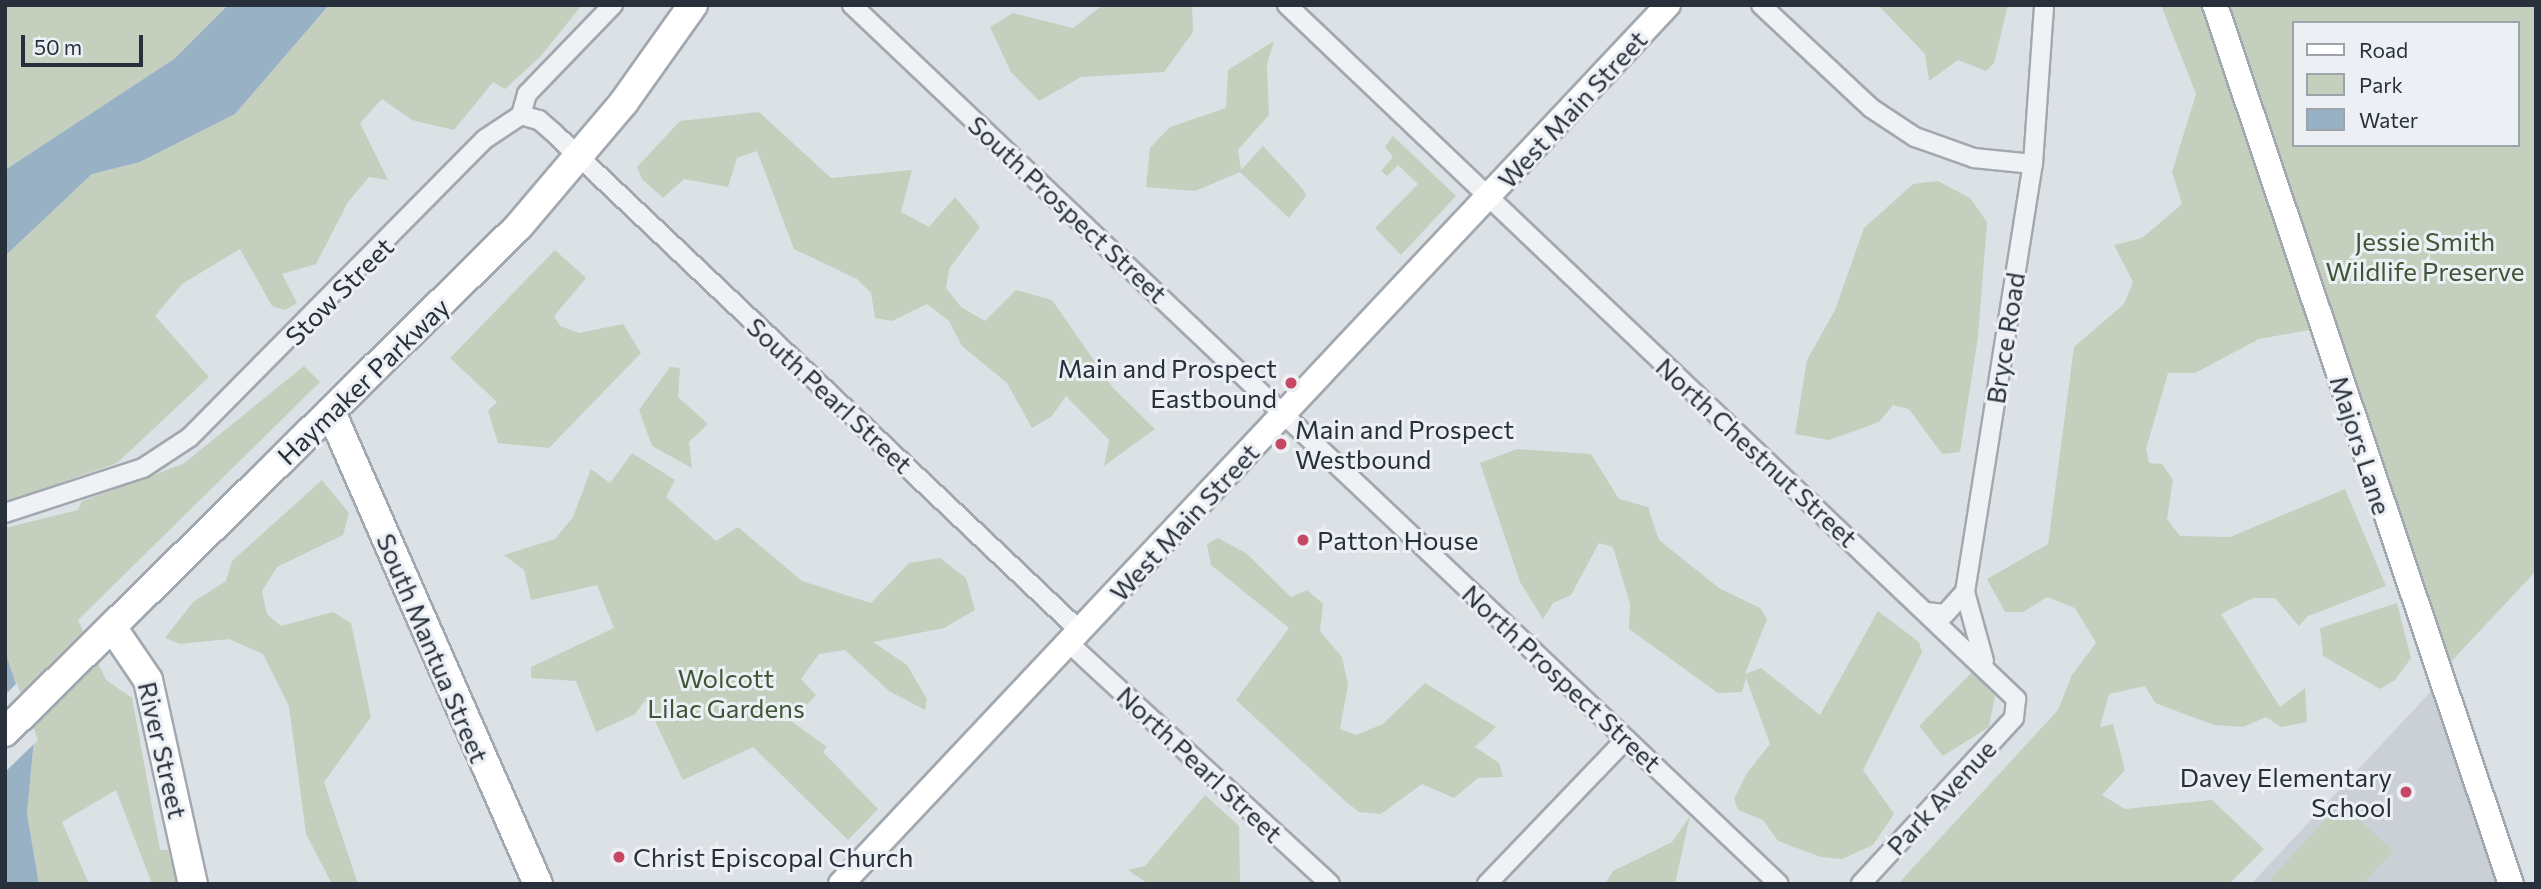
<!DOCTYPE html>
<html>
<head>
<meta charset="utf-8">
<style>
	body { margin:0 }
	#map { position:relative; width:2541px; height:889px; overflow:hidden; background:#dce1e6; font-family:Commissioner,sans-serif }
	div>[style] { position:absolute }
	.built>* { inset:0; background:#cbd0d7 }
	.green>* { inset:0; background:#c4cfbe }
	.water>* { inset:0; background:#99b1c4 }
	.pier>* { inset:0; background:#dce1e6 }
	.roads { filter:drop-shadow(2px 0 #a2a8af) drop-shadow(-2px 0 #a2a8af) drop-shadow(0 2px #a2a8af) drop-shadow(0 -2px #a2a8af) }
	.street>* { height:18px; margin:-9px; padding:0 9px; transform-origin:9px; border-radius:9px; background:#eff1f4 }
	.secondary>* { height:24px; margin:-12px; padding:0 12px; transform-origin:12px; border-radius:12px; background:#fff }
	.primary>* { height:28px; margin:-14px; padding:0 14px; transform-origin:14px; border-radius:14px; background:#fff }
	.dots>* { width:19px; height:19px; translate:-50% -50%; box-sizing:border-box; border:4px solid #eceff3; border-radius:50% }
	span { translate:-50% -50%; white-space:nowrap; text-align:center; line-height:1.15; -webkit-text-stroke:6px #eceff3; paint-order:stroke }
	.street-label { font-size:26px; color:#27303b }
	.park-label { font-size:26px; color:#3e5635 }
	.poi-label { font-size:26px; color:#27303b }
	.right { translate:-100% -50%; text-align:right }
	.left { translate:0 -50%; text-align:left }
	.frame { position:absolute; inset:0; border:7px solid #27303b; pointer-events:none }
	.legend { position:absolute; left:2292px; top:21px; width:228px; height:126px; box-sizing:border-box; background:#eceff3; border:2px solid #9da3a9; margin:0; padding:9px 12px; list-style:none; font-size:21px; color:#27303b }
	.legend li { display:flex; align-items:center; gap:14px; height:35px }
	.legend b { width:35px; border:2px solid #9da3a9 }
	.scale { position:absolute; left:21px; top:35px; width:122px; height:32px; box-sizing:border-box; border:4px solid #27303b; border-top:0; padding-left:9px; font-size:21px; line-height:24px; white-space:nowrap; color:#27303b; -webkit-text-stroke:5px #eceff3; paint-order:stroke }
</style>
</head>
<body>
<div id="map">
	<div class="built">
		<i style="clip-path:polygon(2437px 685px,2505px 884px,2251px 884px)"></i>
	</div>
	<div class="green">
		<i style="clip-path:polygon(5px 5px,228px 5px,174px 59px,5px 170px)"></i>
		<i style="clip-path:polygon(329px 5px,582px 5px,540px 57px,505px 89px,493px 82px,454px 130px,412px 120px,382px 99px,360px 123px,388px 180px,369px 177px,348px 202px,316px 264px,282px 274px,297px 303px,285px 310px,272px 306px,240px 249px,182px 284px,155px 316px,209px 377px,117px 463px,5px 502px,5px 256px,92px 174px,140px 162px,235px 114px)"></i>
		<i style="clip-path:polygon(1103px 5px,1192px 5px,1193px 32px,1164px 72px,1081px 77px,1039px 101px,1011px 72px,990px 27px,1013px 13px,1073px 28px)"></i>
		<i style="clip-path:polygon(1878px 5px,2008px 5px,1994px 63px,1986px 71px,1958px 60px,1929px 81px,1925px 54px)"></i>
		<i style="clip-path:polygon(2161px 5px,2210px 5px,2315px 329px,2259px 339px,2195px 373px,2168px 373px,2146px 449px,2149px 463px,2162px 464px,2173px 480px,2167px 519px,2180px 536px,2230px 537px,2345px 489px,2386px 586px,2308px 616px,2299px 626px,2275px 598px,2253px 598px,2221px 614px,2280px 707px,2305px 688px,2307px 722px,2281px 727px,2266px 717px,2243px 727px,2214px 725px,2155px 703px,2145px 686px,2109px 694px,2100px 727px,2113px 724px,2125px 770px,2102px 795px,2125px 809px,2212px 800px,2264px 849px,2229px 884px,1898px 884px,2058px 710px,2072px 675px,2096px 643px,2075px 608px,2047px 597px,2023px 612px,2005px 612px,1987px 579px,2048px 544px,2074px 347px,2124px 304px,2133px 282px,2114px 245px,2142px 238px,2182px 204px,2172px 172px,2196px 94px)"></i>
		<i style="clip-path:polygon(evenodd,2227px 5px,2536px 5px,2536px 571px,2446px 667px,2227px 5px,2294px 23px,2518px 23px,2518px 145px,2294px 145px,2294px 23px)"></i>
		<i style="clip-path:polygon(1274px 41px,1267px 64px,1269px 115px,1238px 150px,1241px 170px,1263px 146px,1303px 189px,1306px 196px,1289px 218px,1240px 172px,1195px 191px,1146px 187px,1150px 148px,1170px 127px,1226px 108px,1228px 70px)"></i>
		<i style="clip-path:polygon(759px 112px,831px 178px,912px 170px,901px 212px,929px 227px,955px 197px,980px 227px,949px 269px,946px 288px,961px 307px,985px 321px,1016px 290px,1052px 300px,1113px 388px,1155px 429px,1104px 466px,1109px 440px,1066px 396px,1052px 416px,1032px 428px,1007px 383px,962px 346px,949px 321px,927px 304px,892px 321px,875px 318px,871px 293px,857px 279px,794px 249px,757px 151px,737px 158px,728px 187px,684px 179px,663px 198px,642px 179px,637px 167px,680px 121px)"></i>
		<i style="clip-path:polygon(1393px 136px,1456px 196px,1401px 255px,1375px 228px,1418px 184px,1398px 165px,1387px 176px,1381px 171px,1393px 157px,1385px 147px)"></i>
		<i style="clip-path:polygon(1938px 181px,1970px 198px,1987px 222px,1978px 337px,1960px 452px,1942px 454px,1909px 409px,1893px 405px,1879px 422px,1829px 440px,1795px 434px,1807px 360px,1835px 310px,1864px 228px,1913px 184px)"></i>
		<i style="clip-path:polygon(555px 250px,586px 278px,554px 316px,560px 326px,579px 333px,623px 324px,641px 353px,549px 448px,498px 443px,488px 411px,497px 402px,450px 358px)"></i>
		<i style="clip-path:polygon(304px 366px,320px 382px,78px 620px,106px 680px,132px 698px,160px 850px,168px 850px,177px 884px,152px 884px,116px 790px,62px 822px,89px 884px,39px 884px,27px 814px,34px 739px,5px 651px,5px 528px,78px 510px,82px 501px,183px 464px)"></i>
		<i style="clip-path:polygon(670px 367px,680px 368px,678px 397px,708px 424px,689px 442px,692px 468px,652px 446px,639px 410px)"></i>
		<i style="clip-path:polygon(1517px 449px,1591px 454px,1619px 499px,1648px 507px,1659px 540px,1719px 588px,1760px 608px,1767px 619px,1745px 674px,1761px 668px,1820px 715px,1878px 611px,1919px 642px,1922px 652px,1863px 770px,1894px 814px,1873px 845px,1842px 859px,1821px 857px,1778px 841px,1763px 820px,1738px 810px,1734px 799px,1747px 773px,1770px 744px,1746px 678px,1742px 692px,1718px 693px,1629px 629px,1630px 604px,1613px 547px,1599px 543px,1571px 595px,1553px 603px,1543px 619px,1520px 582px,1480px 463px)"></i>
		<i style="clip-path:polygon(632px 453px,675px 480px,666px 497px,716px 541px,738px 527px,802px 581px,871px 603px,909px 563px,940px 558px,966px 578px,975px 610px,944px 628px,873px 642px,907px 665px,927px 699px,925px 710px,889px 691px,845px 650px,819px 654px,801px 679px,816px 695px,791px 721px,827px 747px,823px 752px,878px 809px,848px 840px,753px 747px,683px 780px,645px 700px,635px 714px,596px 732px,576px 681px,531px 678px,531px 667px,614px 628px,597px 585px,531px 600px,524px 570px,504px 555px,555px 539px,573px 517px,591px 469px,610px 483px)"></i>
		<i style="clip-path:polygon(322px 480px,349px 513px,343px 535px,277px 567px,262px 591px,267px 614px,281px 626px,333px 612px,351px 623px,371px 717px,324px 782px,358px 884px,332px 884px,306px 834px,289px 706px,263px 654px,229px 639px,180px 644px,165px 638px,193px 602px,226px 581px,232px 561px)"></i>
		<i style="clip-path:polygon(1218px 538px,1246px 553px,1291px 597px,1307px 590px,1323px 604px,1320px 631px,1342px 657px,1348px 685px,1340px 729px,1356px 735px,1383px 724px,1425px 683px,1496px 727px,1475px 747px,1499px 763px,1503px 777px,1478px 778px,1454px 798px,1422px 784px,1381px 814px,1359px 812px,1344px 800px,1236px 700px,1289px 628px,1211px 565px,1207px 544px)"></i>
		<i style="clip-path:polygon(2397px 603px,2411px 658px,2395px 680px,2380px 689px,2323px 656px,2320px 628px)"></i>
		<i style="clip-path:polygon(1973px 671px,1995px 696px,1989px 727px,1943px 756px,1919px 726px)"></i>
		<i style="clip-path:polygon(1205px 795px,1239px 826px,1240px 884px,1148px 884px,1128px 870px,1145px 866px)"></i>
		<i style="clip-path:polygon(2341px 803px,2393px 851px,2363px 884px,2277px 884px,2271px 878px)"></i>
		<i style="clip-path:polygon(1690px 816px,1675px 884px,1605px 884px,1613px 871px,1672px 842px)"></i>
	</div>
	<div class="water">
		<i style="clip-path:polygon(228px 5px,329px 5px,235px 114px,140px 162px,92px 174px,5px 256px,5px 170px,174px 59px)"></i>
		<i style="clip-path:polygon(5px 651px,34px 739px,27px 814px,39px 884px,5px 884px)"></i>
	</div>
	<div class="pier">
		<i style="clip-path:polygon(17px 683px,38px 740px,5px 772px,5px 695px)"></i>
	</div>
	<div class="roads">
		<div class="street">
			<i style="left:852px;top:5px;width:1277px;rotate:43.48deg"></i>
			<i style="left:1287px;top:5px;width:1007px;rotate:43.59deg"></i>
			<i style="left:2016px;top:699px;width:19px;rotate:96deg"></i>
			<i style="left:2014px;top:718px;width:226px;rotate:132.7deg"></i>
			<i style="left:1761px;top:5px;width:151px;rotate:43.1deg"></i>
			<i style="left:1871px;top:108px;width:53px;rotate:33.4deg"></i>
			<i style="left:1915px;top:137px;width:63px;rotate:19.6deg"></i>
			<i style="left:1974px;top:158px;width:59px;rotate:5.8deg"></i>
			<i style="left:521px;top:115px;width:19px;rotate:16deg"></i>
			<i style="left:539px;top:120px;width:21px;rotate:41deg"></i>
			<i style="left:555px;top:134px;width:724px;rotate:43.43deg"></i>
			<i style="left:5px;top:513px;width:145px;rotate:-18.1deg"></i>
			<i style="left:143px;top:468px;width:56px;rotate:-33.4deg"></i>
			<i style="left:190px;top:437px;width:419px;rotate:-45.3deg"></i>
			<i style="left:485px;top:139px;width:43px;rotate:-33.7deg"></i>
			<i style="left:521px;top:115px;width:22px;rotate:-74deg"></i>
			<i style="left:527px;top:94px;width:124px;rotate:-46deg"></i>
			<i style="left:1926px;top:612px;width:19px;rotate:6deg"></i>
			<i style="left:1945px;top:614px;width:30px;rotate:-48deg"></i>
			<i style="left:1070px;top:644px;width:354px;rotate:42.7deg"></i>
			<i style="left:1984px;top:661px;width:72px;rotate:-105.4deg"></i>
			<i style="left:1965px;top:592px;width:433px;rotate:-81deg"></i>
			<i style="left:2033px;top:164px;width:159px;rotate:-86deg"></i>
			<i style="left:1487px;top:884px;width:201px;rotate:-46.2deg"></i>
		</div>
		<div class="secondary">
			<i style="left:2215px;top:5px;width:928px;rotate:71.39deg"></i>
			<i style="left:841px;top:884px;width:1207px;rotate:-46.75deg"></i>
		</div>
		<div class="primary">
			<i style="left:331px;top:412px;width:515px;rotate:66.32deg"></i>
			<i style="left:112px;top:627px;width:64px;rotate:55.8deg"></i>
			<i style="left:148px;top:680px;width:209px;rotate:77.6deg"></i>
			<i style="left:5px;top:732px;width:721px;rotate:-44.55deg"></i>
			<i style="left:519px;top:226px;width:162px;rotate:-49.7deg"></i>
			<i style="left:624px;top:102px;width:119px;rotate:-54.6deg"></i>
		</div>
	</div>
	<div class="dots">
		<i style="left:1291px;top:383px;background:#c54764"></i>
		<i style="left:1281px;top:444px;background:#c54764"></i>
		<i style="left:1303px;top:540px;background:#c54764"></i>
		<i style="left:2406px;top:792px;background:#c54764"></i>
		<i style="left:619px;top:857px;background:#c54764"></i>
	</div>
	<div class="street-label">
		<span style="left:1572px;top:109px;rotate:-47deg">West Main Street</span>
		<span style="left:1068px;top:209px;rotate:43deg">South Prospect Street</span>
		<span style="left:339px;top:291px;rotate:-45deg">Stow Street</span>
		<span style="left:2005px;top:338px;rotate:-81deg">Bryce Road</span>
		<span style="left:363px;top:381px;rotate:-44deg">Haymaker Parkway</span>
		<span style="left:830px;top:395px;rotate:43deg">South Pearl Street</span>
		<span style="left:2361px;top:445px;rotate:72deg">Majors Lane</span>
		<span style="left:1757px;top:452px;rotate:43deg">North Chestnut Street</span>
		<span style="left:1184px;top:522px;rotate:-47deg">West Main Street</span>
		<span style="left:433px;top:648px;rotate:67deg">South Mantua Street</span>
		<span style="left:1562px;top:678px;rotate:43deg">North Prospect Street</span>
		<span style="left:163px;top:750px;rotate:77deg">River Street</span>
		<span style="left:1200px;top:764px;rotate:43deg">North Pearl Street</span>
		<span style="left:1941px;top:797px;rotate:-47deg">Park Avenue</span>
	</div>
	<div class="park-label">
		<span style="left:2425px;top:256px">Jessie Smith<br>Wildlife Preserve</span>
		<span style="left:726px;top:693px">Wolcott<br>Lilac Gardens</span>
	</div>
	<div class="poi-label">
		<span class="right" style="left:1277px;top:383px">Main and Prospect<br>Eastbound</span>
		<span class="left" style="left:1295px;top:444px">Main and Prospect<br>Westbound</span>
		<span class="left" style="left:1317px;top:540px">Patton House</span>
		<span class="right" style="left:2392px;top:792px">Davey Elementary<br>School</span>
		<span class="left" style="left:633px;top:857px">Christ Episcopal Church</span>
	</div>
	<div class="frame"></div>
	<ul class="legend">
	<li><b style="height:9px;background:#fff"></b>Road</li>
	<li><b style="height:19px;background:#c4cfbe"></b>Park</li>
	<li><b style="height:19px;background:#99b1c4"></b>Water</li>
	</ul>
	<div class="scale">50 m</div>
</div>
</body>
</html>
